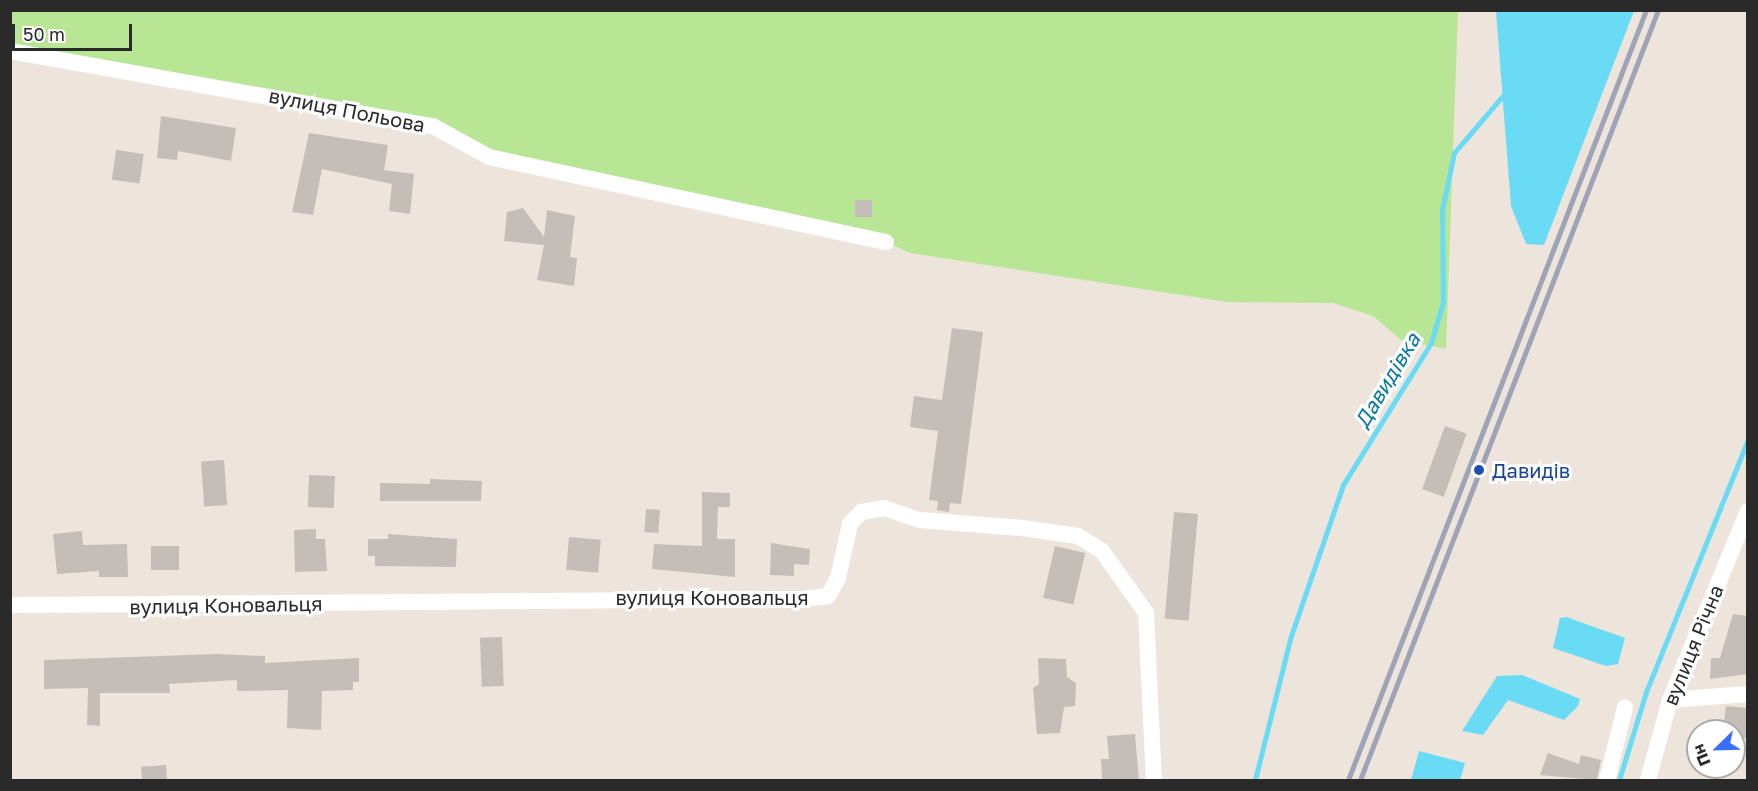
<!DOCTYPE html>
<html>
<head>
<meta charset="utf-8">
<style>
	body { margin:0 }
	#map { position:relative; width:1758px; height:791px; overflow:hidden; background:#ede4dc; font-family:"Golos Text",sans-serif }
	div>[style] { position:absolute }
	.green>* { inset:0; background:#b8e695 }
	.water>* { inset:0; background:#6adbf4 }
	.stream>* { height:4.5px; margin:-2.25px; padding:0 2.25px; transform-origin:2.25px; border-radius:2.25px; background:#6adbf4 }
	.building>* { inset:0; background:#c5beb8; transform-origin:0 0 }
	.minor>* { height:16px; margin:-8px; padding:0 8px; transform-origin:8px; border-radius:8px; background:#fff }
	.rail>* { height:4.5px; margin:-2.25px; padding:0 2.25px; transform-origin:2.25px; border-radius:2.25px; background:#9ea4b6 }
	.dots>* { width:16px; height:16px; translate:-50% -50%; box-sizing:border-box; border:3px solid #fff; border-radius:50% }
	span { translate:-50% -50%; white-space:nowrap; text-align:center; line-height:1.15; -webkit-text-stroke:6px #fff; paint-order:stroke }
	.street-label { font-size:20px; color:#2a2a2a }
	.transit-label { font-size:20px; color:#164399 }
	.left { translate:0 -50%; text-align:left }
	.water-label { font-size:21px; color:#077aa1; font-style:italic }
	.frame { position:absolute; inset:0; border:12px solid #2a2a2a; pointer-events:none }
	.north { position:absolute; left:1686px; top:719px; width:60px; height:60px; box-sizing:border-box; background:#fff; border:2px solid #aaa; border-radius:50%; rotate:247deg; font-size:16px; font-weight:700; line-height:24px; text-align:center; color:#2a2a2a }
	.north::after { content:''; display:block; margin:auto; width:21px; height:27px; background:#376eff; clip-path:polygon(50% 0,100% 100%,50% 72%,0 100%) }
	.scale { position:absolute; left:12px; top:24px; width:120px; height:27px; box-sizing:border-box; border:3px solid #2a2a2a; border-top:0; padding-left:8px; font-size:18px; line-height:21px; white-space:nowrap; color:#2a2a2a; -webkit-text-stroke:4px #fff; paint-order:stroke }
</style>
</head>
<body>
<div id="map">
	<div class="green">
		<i style="clip-path:polygon(10px 11px,1458px 11px,1446px 349px,1401px 340px,1373px 316px,1333px 303px,1227px 302px,910px 253px,886px 242px,489px 157px,433px 126px,11px 51px)"></i>
	</div>
	<div class="water">
		<i style="clip-path:polygon(1496px 11px,1634px 11px,1544px 245px,1526px 244px,1511px 206px)"></i>
		<i style="clip-path:polygon(1566px 617px,1625px 638px,1618px 664px,1606px 666px,1553px 648px,1560px 618px)"></i>
		<i style="clip-path:polygon(1522px 675px,1580px 699px,1578px 706px,1564px 720px,1508px 700px,1483px 735px,1462px 731px,1497px 676px)"></i>
		<i style="clip-path:polygon(1419px 751px,1465px 763px,1460px 780px,1411px 780px)"></i>
	</div>
	<div class="stream">
		<i style="left:1255px;top:780px;width:148px;rotate:-76deg"></i>
		<i style="left:1291px;top:636px;width:160px;rotate:-71deg"></i>
		<i style="left:1343px;top:485px;width:167px;rotate:-58.2deg"></i>
		<i style="left:1431px;top:343px;width:43px;rotate:-73.7deg"></i>
		<i style="left:1443px;top:302px;width:92px;rotate:-90.6deg"></i>
		<i style="left:1442px;top:210px;width:58px;rotate:-78.1deg"></i>
		<i style="left:1454px;top:153px;width:82px;rotate:-49.5deg"></i>
		<i style="left:1619px;top:780px;width:92px;rotate:-72.9deg"></i>
		<i style="left:1646px;top:692px;width:273px;rotate:-68deg"></i>
	</div>
	<div class="building">
		<i style="clip-path:polygon(161px 116px,236px 128px,231px 161px,178px 151px,177px 160px,157px 158px)"></i>
		<i style="clip-path:polygon(309px 133px,388px 145px,384px 170px,414px 174px,410px 214px,389px 211px,392px 184px,322px 169px,313px 215px,292px 212px)"></i>
		<i style="left:116px;top:150px;width:28px;height:30px;rotate:8deg"></i>
		<i style="left:855px;top:200px;width:17px;height:17px"></i>
		<i style="clip-path:polygon(523px 208px,544px 237px,547px 210px,575px 216px,570px 257px,577px 258px,574px 286px,537px 280px,544px 245px,504px 241px,507px 212px)"></i>
		<i style="clip-path:polygon(952px 328px,983px 332px,961px 504px,950px 503px,949px 512px,937px 510px,938px 501px,929px 500px,938px 431px,910px 427px,914px 396px,942px 400px)"></i>
		<i style="left:1445px;top:426px;width:23px;height:67px;rotate:20deg"></i>
		<i style="left:224px;top:460px;width:45px;height:23px;rotate:86deg"></i>
		<i style="left:309px;top:475px;width:26px;height:32px;rotate:2deg"></i>
		<i style="clip-path:polygon(430px 479px,482px 481px,481px 501px,380px 501px,380px 483px,430px 484px)"></i>
		<i style="clip-path:polygon(702px 492px,730px 493px,730px 507px,718px 507px,717px 539px,735px 539px,735px 577px,652px 569px,654px 544px,702px 546px)"></i>
		<i style="left:646px;top:509px;width:14px;height:23px;rotate:4deg"></i>
		<i style="left:1174px;top:512px;width:24px;height:107px;rotate:5deg"></i>
		<i style="clip-path:polygon(316px 529px,316px 539px,325px 539px,327px 571px,295px 572px,294px 530px)"></i>
		<i style="clip-path:polygon(82px 531px,83px 545px,127px 544px,128px 577px,99px 577px,99px 571px,57px 574px,53px 534px)"></i>
		<i style="clip-path:polygon(388px 534px,457px 539px,456px 567px,375px 566px,375px 556px,368px 556px,368px 539px,388px 539px)"></i>
		<i style="left:569px;top:537px;width:32px;height:33px;rotate:5deg"></i>
		<i style="clip-path:polygon(771px 543px,810px 549px,809px 565px,794px 564px,794px 576px,770px 575px)"></i>
		<i style="left:151px;top:546px;width:28px;height:24px"></i>
		<i style="left:1055px;top:546px;width:31px;height:53px;rotate:13deg"></i>
		<i style="clip-path:polygon(1733px 614px,1748px 616px,1748px 674px,1710px 679px,1711px 658px,1720px 658px)"></i>
		<i style="left:502px;top:637px;width:49px;height:22px;rotate:88deg"></i>
		<i style="clip-path:polygon(217px 654px,265px 656px,265px 663px,359px 658px,359px 682px,353px 682px,353px 690px,322px 691px,321px 730px,287px 728px,288px 690px,237px 691px,237px 680px,169px 684px,170px 693px,100px 693px,100px 726px,87px 725px,88px 688px,44px 689px,44px 660px)"></i>
		<i style="clip-path:polygon(1038px 658px,1066px 659px,1067px 677px,1076px 683px,1075px 706px,1064px 707px,1060px 733px,1037px 734px,1033px 688px,1039px 684px)"></i>
		<i style="clip-path:polygon(1726px 706px,1748px 708px,1748px 739px,1723px 731px)"></i>
		<i style="clip-path:polygon(1135px 734px,1139px 780px,1102px 780px,1101px 759px,1109px 759px,1107px 736px)"></i>
		<i style="clip-path:polygon(1548px 753px,1579px 764px,1581px 755px,1601px 760px,1597px 780px,1540px 775px)"></i>
		<i style="left:166px;top:765px;width:15px;height:25px;rotate:86deg"></i>
	</div>
	<div class="minor">
		<i style="left:10px;top:51px;width:430px;rotate:10.1deg"></i>
		<i style="left:433px;top:126px;width:64px;rotate:29deg"></i>
		<i style="left:489px;top:157px;width:406px;rotate:12.1deg"></i>
		<i style="left:10px;top:605px;width:791px;rotate:-0.43deg"></i>
		<i style="left:801px;top:599px;width:27px;rotate:-6deg"></i>
		<i style="left:828px;top:596px;width:21px;rotate:-61deg"></i>
		<i style="left:838px;top:578px;width:55px;rotate:-77.5deg"></i>
		<i style="left:850px;top:524px;width:16px;rotate:-47deg"></i>
		<i style="left:861px;top:512px;width:23px;rotate:-10deg"></i>
		<i style="left:884px;top:508px;width:37px;rotate:19deg"></i>
		<i style="left:919px;top:520px;width:103px;rotate:4.4deg"></i>
		<i style="left:1022px;top:528px;width:57px;rotate:8.1deg"></i>
		<i style="left:1078px;top:536px;width:28px;rotate:32deg"></i>
		<i style="left:1102px;top:551px;width:76px;rotate:54.6deg"></i>
		<i style="left:1146px;top:613px;width:167px;rotate:87.3deg"></i>
		<i style="left:1670px;top:700px;width:78px;rotate:-4.4deg"></i>
		<i style="left:1607px;top:780px;width:75px;rotate:-76.1deg"></i>
		<i style="left:1648px;top:780px;width:83px;rotate:-74.6deg"></i>
		<i style="left:1670px;top:700px;width:204px;rotate:-67.6deg"></i>
	</div>
	<div class="rail">
		<i style="left:1348px;top:780px;width:826px;rotate:-68.84deg"></i>
		<i style="left:1360px;top:780px;width:826px;rotate:-68.84deg"></i>
	</div>
	<div class="dots">
		<i style="left:1479px;top:470px;background:#1a4fb4"></i>
	</div>
	<div class="street-label">
		<span style="left:347px;top:110px;rotate:11deg">вулиця Польова</span>
		<span style="left:712px;top:597px">вулиця Коновальця</span>
		<span style="left:226px;top:605px;rotate:-1deg">вулиця Коновальця</span>
		<span style="left:1693px;top:645px;rotate:-68deg">вулиця Річна</span>
	</div>
	<div class="transit-label">
		<span class="left" style="left:1492px;top:470px">Давидів</span>
	</div>
	<div class="water-label">
		<span style="left:1387px;top:380px;rotate:-59deg">Давидівка</span>
	</div>
	<div class="frame"></div>
	<div class="north">Пн</div>
	<div class="scale">50 m</div>
</div>
</body>
</html>
